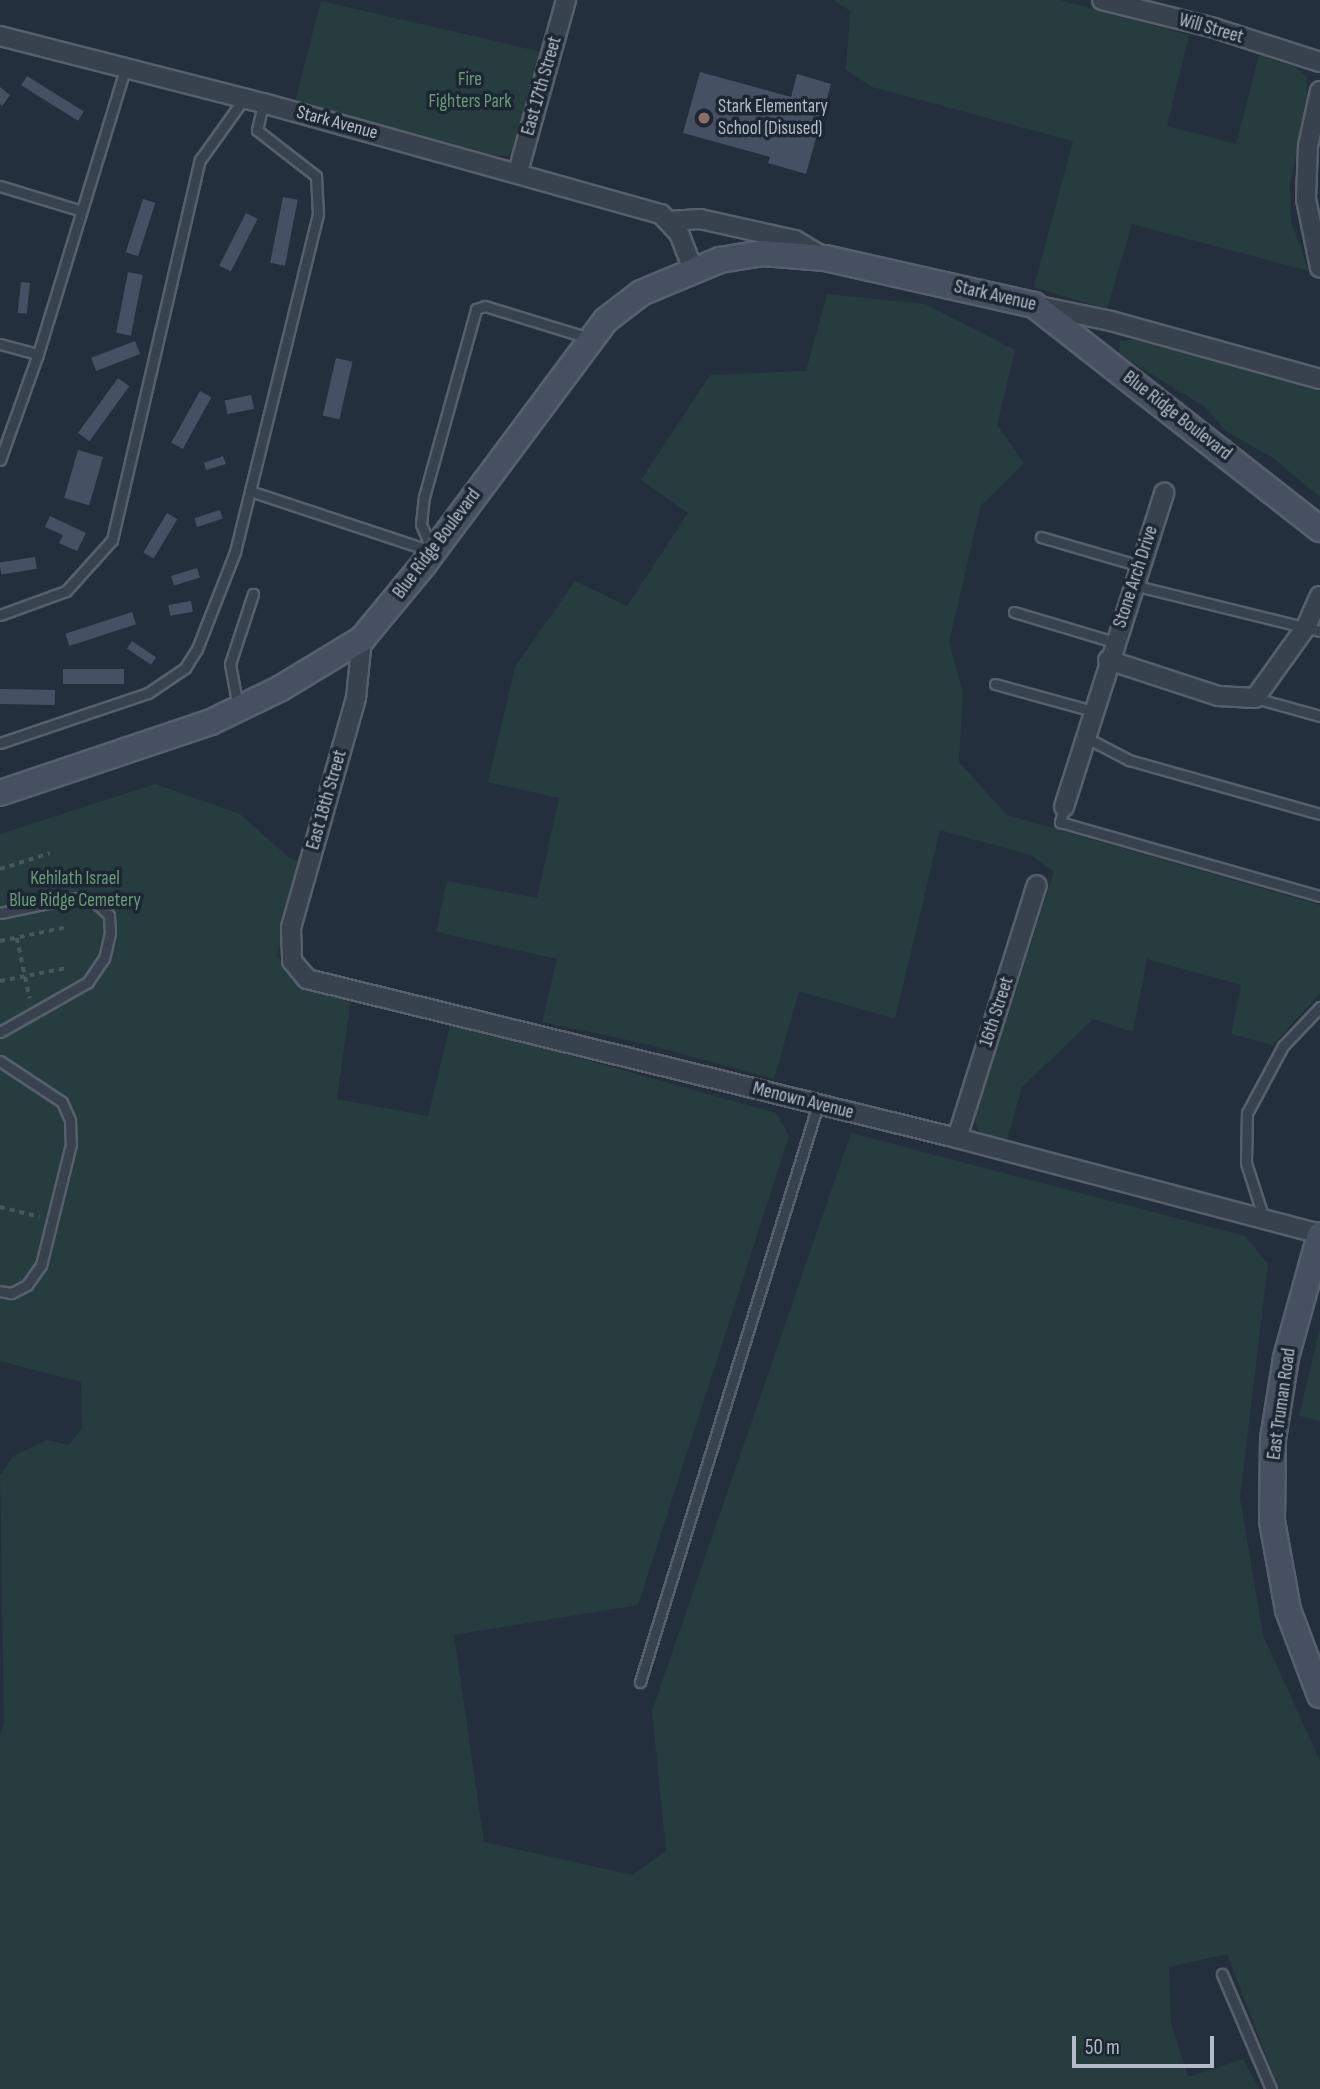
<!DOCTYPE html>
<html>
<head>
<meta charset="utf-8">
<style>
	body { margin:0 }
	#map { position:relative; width:1320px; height:2089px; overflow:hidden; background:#242f3e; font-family:"Sofia Sans Condensed",sans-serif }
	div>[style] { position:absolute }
	.green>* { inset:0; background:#263c3f }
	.building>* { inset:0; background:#455162; transform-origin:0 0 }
	.path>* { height:3.5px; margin-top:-1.75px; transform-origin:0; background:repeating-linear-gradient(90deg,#44595c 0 5px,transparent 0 10px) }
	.roads { filter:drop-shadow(2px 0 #565f6c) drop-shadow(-2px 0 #565f6c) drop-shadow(0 2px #565f6c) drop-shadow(0 -2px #565f6c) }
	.lane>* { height:9px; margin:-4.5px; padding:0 4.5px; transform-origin:4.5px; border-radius:4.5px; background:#38414e }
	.street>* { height:18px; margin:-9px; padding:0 9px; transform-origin:9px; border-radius:9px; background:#38414e }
	.secondary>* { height:24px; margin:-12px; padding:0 12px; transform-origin:12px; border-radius:12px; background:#465061 }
	.dots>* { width:19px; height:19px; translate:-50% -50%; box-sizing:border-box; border:4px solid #1d2633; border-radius:50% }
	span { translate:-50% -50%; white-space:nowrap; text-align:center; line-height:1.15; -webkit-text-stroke:7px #1d2633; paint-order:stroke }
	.street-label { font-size:19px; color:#b4bcc9 }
	.park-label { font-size:19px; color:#6b9a76 }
	.poi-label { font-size:19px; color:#b4bcc9 }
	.left { translate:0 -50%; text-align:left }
	.scale { position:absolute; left:1072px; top:2036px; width:142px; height:32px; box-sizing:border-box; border:4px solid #b4bcc9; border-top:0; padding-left:9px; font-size:21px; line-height:24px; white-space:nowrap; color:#b4bcc9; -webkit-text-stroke:5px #1d2633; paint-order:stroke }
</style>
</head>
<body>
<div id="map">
	<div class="green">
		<i style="clip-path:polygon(834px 0,1060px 0,1189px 35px,1167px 126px,1236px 144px,1259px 55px,1295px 67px,1307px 77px,1307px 99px,1290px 186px,1291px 221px,1309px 271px,1132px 224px,1107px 309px,1034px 287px,1073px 141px,872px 87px,846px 70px,850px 11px)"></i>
		<i style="clip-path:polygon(321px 1px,542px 52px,515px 149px,506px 156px,493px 155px,295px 101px)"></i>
		<i style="clip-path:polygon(827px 294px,925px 304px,1015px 350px,997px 425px,1024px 463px,981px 505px,949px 642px,963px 692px,959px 762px,1007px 815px,1320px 905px,1320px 993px,1273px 1045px,1231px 1034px,1241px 985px,1147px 959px,1133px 1032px,1093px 1019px,1022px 1087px,1006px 1143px,982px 1135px,975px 1124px,977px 1111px,1054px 872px,1031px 855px,940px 830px,895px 1019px,799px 991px,774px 1079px,642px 1043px,542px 1022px,557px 959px,436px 932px,447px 881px,537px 898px,559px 798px,488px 782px,515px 667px,575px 581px,627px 606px,688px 513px,641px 480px,710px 375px,806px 371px)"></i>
		<i style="clip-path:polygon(1133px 339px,1320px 389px,1320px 497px,1273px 458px,1226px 431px,1205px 407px,1119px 354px,1120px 342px)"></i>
		<i style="clip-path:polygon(155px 784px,240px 814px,288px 857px,302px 862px,277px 955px,292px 979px,351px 999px,337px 1099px,428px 1116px,451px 1022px,776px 1113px,789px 1136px,638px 1605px,454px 1635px,484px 1842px,632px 1875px,666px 1851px,652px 1711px,851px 1133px,1245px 1236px,1268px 1264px,1240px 1498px,1263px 1635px,1320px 1761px,1320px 2089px,1279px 2089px,1227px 1954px,1169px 1967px,1171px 2022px,1188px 2077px,1243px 2059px,1259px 2089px,0 2089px,0 1736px,4px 1722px,0 1475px,13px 1456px,47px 1440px,69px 1445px,82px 1428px,81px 1382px,0 1361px,0 834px)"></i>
		<i style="clip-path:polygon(1320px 1327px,1320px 1421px,1299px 1416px)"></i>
	</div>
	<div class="building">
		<i style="clip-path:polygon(700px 72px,791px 97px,797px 74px,831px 84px,806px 174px,768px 163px,770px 157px,683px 133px)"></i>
		<i style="left:27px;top:76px;width:67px;height:11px;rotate:32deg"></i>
		<i style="clip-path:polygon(0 87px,10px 95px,2px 106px,0 104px)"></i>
		<i style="left:283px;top:197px;width:15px;height:67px;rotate:11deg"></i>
		<i style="left:143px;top:199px;width:13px;height:56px;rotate:18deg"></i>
		<i style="left:246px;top:213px;width:13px;height:59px;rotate:27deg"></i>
		<i style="left:128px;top:272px;width:15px;height:62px;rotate:11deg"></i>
		<i style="left:21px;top:282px;width:9px;height:31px;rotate:6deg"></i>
		<i style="left:135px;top:341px;width:14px;height:47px;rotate:69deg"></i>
		<i style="left:336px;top:358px;width:17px;height:59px;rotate:13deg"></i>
		<i style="left:118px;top:378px;width:14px;height:68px;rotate:36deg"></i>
		<i style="left:200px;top:391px;width:13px;height:59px;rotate:29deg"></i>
		<i style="left:251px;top:395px;width:14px;height:27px;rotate:78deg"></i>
		<i style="left:78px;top:450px;width:26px;height:50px;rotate:16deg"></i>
		<i style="clip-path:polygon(223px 456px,226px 464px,206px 470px,204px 463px)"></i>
		<i style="left:220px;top:510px;width:9px;height:27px;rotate:72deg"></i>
		<i style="left:167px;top:513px;width:12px;height:46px;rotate:31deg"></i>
		<i style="clip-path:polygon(50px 516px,86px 533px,77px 551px,59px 543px,63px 535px,45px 527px)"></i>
		<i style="left:35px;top:557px;width:12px;height:36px;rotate:81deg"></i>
		<i style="left:197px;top:568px;width:10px;height:27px;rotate:73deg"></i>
		<i style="left:191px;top:601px;width:11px;height:23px;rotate:80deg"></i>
		<i style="left:132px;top:612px;width:13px;height:70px;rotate:72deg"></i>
		<i style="left:132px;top:641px;width:29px;height:9px;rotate:34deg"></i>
		<i style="left:63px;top:669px;width:61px;height:15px"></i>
		<i style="left:0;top:689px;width:55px;height:15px;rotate:1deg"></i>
	</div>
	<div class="path">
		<i style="left:0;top:869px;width:52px;rotate:-17.7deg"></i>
		<i style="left:17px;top:938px;width:62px;rotate:78deg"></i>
		<i style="left:0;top:941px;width:68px;rotate:-11.8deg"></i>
		<i style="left:0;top:981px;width:67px;rotate:-11.1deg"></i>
		<i style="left:0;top:1207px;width:41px;rotate:14deg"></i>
	</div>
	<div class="roads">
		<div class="lane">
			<i style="left:0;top:186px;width:83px;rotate:16.9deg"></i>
			<i style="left:0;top:344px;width:39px;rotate:15deg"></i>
			<i style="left:0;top:460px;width:113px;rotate:-70.3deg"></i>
			<i style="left:38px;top:354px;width:298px;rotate:-73deg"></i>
			<i style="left:250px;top:491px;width:191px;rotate:18.3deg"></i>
			<i style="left:1041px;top:537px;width:103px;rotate:16.3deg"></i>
			<i style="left:432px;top:550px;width:28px;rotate:-113deg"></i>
			<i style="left:421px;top:524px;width:27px;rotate:-84deg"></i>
			<i style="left:424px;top:497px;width:195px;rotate:-74.5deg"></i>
			<i style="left:476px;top:309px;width:9px;rotate:-18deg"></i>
			<i style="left:485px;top:306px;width:109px;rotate:17.1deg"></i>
			<i style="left:1133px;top:585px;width:193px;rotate:13.8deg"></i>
			<i style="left:1014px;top:612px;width:104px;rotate:16.7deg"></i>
			<i style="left:0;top:615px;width:70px;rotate:-20deg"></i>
			<i style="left:66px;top:591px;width:69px;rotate:-48deg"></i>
			<i style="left:112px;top:540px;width:390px;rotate:-77deg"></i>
			<i style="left:200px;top:160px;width:74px;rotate:-54.4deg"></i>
			<i style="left:995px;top:684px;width:102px;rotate:15.4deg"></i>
			<i style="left:1255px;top:698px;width:67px;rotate:15.5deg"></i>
			<i style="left:238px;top:707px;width:44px;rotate:-100.5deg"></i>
			<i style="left:230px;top:664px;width:74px;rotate:-71.8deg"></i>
			<i style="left:1085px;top:737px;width:50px;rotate:27.6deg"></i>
			<i style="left:1129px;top:760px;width:198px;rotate:15.8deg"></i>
			<i style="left:0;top:743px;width:156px;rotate:-18.7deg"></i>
			<i style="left:148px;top:693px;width:45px;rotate:-34deg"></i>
			<i style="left:185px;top:668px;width:22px;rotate:-58deg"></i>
			<i style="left:197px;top:649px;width:104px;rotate:-68.6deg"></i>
			<i style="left:235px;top:552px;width:348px;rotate:-76.2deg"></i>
			<i style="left:318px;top:214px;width:38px;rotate:-93deg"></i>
			<i style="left:316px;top:176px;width:75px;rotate:-142.1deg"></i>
			<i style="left:257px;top:130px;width:28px;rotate:-77deg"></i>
			<i style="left:1064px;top:807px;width:16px;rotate:105deg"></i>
			<i style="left:1060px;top:822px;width:270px;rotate:15.9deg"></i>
			<i style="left:0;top:913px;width:75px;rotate:-11.6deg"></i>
			<i style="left:73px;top:898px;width:22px;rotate:10deg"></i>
			<i style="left:95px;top:902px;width:19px;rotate:43deg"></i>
			<i style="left:109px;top:915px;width:18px;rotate:87deg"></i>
			<i style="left:110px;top:933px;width:26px;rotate:103deg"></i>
			<i style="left:104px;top:958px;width:29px;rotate:124deg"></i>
			<i style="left:88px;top:982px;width:101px;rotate:150.4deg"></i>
			<i style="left:0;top:1061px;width:74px;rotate:33.5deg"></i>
			<i style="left:62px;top:1102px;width:20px;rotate:66deg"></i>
			<i style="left:70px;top:1120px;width:24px;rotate:88deg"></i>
			<i style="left:71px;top:1144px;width:125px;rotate:103.9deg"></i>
			<i style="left:41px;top:1265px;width:24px;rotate:125deg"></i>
			<i style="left:27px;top:1285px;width:18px;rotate:153deg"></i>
			<i style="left:11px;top:1293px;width:11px;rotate:-170deg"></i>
			<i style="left:1264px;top:1219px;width:59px;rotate:-107.8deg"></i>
			<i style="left:1246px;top:1163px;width:50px;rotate:-88.9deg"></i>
			<i style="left:1247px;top:1113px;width:76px;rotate:-61.8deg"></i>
			<i style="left:1283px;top:1046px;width:54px;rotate:-46.5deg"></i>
			<i style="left:640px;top:1682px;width:605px;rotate:-72.88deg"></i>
			<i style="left:1222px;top:1974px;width:125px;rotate:66.9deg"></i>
		</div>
		<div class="street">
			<i style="left:1102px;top:0;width:115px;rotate:14deg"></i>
			<i style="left:1214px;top:28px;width:111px;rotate:17.8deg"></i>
			<i style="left:0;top:36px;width:271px;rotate:14.3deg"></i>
			<i style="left:263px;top:103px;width:413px;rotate:15.6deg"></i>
			<i style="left:661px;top:214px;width:26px;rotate:47deg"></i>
			<i style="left:679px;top:233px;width:39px;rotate:69deg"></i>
			<i style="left:1320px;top:91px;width:56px;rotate:102.3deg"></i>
			<i style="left:1308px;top:146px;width:53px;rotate:92.2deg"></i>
			<i style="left:1306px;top:199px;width:70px;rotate:78.5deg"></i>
			<i style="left:518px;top:172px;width:179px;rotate:-74.4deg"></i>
			<i style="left:671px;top:221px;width:29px;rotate:-4deg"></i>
			<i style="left:700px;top:219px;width:97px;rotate:12.5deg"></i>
			<i style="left:795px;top:240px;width:31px;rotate:31deg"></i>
			<i style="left:1039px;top:306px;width:74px;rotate:11.8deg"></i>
			<i style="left:1111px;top:321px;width:217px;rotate:15.5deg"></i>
			<i style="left:362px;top:639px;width:59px;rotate:95.8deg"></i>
			<i style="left:356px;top:698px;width:239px;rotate:105.8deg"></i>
			<i style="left:291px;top:928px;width:33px;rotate:88deg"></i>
			<i style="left:292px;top:961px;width:23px;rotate:50deg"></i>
			<i style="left:307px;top:979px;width:669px;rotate:13.75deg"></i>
			<i style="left:957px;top:1138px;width:375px;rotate:14.8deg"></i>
			<i style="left:1108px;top:660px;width:116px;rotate:18.1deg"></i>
			<i style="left:1218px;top:696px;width:37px;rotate:3deg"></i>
			<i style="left:1255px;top:698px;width:87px;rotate:-54.3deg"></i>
			<i style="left:1306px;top:627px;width:34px;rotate:-66deg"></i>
			<i style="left:1064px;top:807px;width:330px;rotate:-72.3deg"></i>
			<i style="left:957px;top:1138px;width:265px;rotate:-72.5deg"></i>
		</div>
		<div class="secondary">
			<i style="left:0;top:793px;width:223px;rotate:-18.6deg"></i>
			<i style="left:211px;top:722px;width:78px;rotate:-25.9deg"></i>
			<i style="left:281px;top:688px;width:95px;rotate:-31.2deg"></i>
			<i style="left:362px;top:639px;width:97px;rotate:-50.4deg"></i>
			<i style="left:424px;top:564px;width:304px;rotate:-53.3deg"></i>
			<i style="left:606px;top:320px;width:44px;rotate:-37.6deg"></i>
			<i style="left:641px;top:293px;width:86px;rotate:-22.7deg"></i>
			<i style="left:720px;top:260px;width:44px;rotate:-9.2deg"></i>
			<i style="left:763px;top:253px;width:62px;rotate:4.6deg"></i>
			<i style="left:825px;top:258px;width:214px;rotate:12.7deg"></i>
			<i style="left:1034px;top:305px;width:363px;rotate:38.1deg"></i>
			<i style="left:1320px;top:1235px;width:128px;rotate:105.5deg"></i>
			<i style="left:1286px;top:1358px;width:82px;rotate:99.1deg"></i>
			<i style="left:1273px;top:1439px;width:82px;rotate:90.7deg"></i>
			<i style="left:1272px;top:1521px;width:90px;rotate:79.8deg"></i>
			<i style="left:1288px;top:1610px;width:91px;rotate:69.4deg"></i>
		</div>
	</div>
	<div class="dots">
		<i style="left:704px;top:118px;background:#8d6e63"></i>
	</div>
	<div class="street-label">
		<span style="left:1211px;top:29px;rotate:16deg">Will Street</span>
		<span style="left:542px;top:86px;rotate:-74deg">East 17th Street</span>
		<span style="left:337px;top:123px;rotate:15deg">Stark Avenue</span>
		<span style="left:995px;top:296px;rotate:13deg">Stark Avenue</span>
		<span style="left:1177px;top:416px;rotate:38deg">Blue Ridge Boulevard</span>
		<span style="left:437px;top:544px;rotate:-53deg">Blue Ridge Boulevard</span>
		<span style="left:1136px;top:577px;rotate:-72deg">Stone Arch Drive</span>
		<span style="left:327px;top:800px;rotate:-74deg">East 18th Street</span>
		<span style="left:997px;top:1012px;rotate:-72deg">16th Street</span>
		<span style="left:803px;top:1101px;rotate:14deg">Menown Avenue</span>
		<span style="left:1282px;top:1404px;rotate:-82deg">East Truman Road</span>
	</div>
	<div class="park-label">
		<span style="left:470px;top:91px">Fire<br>Fighters Park</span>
		<span style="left:75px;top:890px">Kehilath Israel<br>Blue Ridge Cemetery</span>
	</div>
	<div class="poi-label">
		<span class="left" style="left:718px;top:118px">Stark Elementary<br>School (Disused)</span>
	</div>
	<div class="scale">50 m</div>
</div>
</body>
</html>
